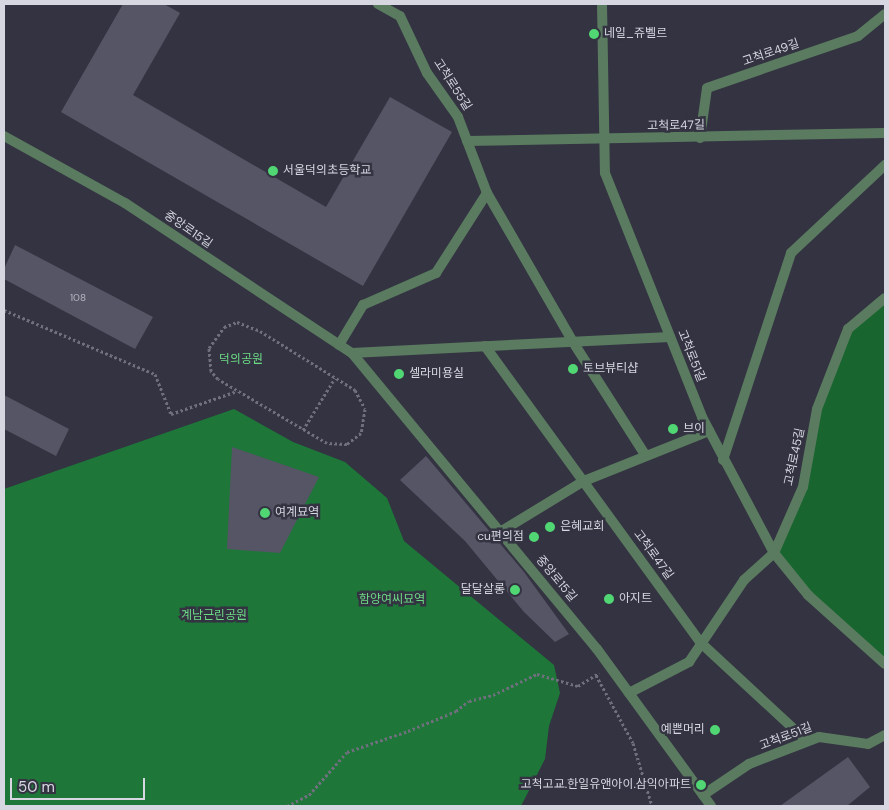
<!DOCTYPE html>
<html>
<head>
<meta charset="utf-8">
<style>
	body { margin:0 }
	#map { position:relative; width:889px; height:810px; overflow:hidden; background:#333342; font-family:"DM Sans","Noto Sans KR",sans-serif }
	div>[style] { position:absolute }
	.green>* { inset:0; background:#18652f }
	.forest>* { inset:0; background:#1e7739 }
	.building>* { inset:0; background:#555565 }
	.path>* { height:3px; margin-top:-1.5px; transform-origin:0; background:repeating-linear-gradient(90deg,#6f707d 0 2.5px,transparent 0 5px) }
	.minor>* { height:10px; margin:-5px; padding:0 5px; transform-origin:5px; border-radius:5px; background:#5a7b5f }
	.dots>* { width:14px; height:14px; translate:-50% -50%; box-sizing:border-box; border:2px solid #333342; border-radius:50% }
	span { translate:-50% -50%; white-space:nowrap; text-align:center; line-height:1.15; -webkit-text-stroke:5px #333342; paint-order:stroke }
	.number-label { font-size:10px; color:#b6b6c2 }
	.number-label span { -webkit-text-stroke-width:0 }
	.poi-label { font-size:12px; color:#d6d7e1 }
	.left { translate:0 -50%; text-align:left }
	.right { translate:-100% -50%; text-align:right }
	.street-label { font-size:12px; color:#d6d7e1 }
	.park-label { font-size:12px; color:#6cd985 }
	.frame { position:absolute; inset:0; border:5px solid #d6d7e1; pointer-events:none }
	.scale { position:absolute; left:10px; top:778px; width:135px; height:22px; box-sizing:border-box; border:2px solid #d6d7e1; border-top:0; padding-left:6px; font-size:15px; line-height:18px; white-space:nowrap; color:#d6d7e1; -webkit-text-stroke:4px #333342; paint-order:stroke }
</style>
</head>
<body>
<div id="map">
	<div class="green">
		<i style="clip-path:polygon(885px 298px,885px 664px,808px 595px,774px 553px,803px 487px,817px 409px,848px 329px)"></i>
	</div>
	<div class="forest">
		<i style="clip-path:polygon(234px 409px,293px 442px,345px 462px,387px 498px,404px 541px,554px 665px,560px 693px,549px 726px,545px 759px,521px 806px,4px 806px,4px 489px)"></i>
	</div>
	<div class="building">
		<i style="clip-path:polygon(123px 4px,164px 4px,180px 13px,133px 95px,326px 207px,390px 97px,452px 132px,363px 286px,61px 112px)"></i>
		<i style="clip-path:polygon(15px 245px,153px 317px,135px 349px,4px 279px,4px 269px)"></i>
		<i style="clip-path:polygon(4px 395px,69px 429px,56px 456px,4px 429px)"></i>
		<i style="clip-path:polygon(232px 447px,319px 477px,280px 553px,227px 549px)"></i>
		<i style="clip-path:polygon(426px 456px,524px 572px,569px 634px,555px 642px,524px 612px,465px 541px,400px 480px)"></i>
		<i style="clip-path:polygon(848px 757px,870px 787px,847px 806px,780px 806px)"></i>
	</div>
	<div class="path">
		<i style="left:4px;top:310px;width:164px;rotate:23deg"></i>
		<i style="left:155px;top:374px;width:43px;rotate:68.2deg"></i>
		<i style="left:171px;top:414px;width:70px;rotate:-19.2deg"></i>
		<i style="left:237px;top:322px;width:25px;rotate:21deg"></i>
		<i style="left:260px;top:331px;width:112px;rotate:31.8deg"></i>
		<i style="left:355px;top:390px;width:21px;rotate:62deg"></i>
		<i style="left:365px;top:409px;width:24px;rotate:99deg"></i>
		<i style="left:361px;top:433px;width:18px;rotate:142deg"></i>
		<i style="left:347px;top:444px;width:20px;rotate:-177deg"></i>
		<i style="left:327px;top:443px;width:126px;rotate:-149.6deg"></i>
		<i style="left:218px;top:379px;width:11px;rotate:-131deg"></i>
		<i style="left:211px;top:371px;width:23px;rotate:-95deg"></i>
		<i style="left:209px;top:348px;width:26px;rotate:-54deg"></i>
		<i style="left:224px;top:327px;width:14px;rotate:-21deg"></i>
		<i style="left:303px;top:430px;width:61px;rotate:-58.4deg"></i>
		<i style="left:596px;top:675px;width:77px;rotate:61.4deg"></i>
		<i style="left:633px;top:743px;width:66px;rotate:73.2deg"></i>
		<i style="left:287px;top:806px;width:25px;rotate:-27deg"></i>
		<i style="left:309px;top:795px;width:57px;rotate:-48.5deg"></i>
		<i style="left:347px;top:752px;width:65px;rotate:-19deg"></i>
		<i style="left:408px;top:731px;width:52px;rotate:-22.6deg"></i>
		<i style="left:456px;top:711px;width:16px;rotate:-38deg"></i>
		<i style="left:469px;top:701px;width:25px;rotate:-14deg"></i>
		<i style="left:493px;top:695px;width:49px;rotate:-25.5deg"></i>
		<i style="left:537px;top:674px;width:43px;rotate:16.3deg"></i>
		<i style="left:578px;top:686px;width:25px;rotate:-32deg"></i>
	</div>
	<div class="minor">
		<i style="left:378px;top:4px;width:25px;rotate:29deg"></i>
		<i style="left:400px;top:16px;width:63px;rotate:64.7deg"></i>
		<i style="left:427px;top:73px;width:54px;rotate:54.8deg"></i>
		<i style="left:458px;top:117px;width:81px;rotate:69.1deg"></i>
		<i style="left:487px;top:193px;width:172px;rotate:60deg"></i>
		<i style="left:573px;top:342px;width:135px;rotate:57.4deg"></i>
		<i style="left:602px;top:4px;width:169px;rotate:89deg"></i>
		<i style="left:605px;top:173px;width:263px;rotate:68.3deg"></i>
		<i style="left:702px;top:417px;width:154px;rotate:62.1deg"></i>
		<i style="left:774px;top:553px;width:54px;rotate:51deg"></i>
		<i style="left:808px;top:595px;width:103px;rotate:41.9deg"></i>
		<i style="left:4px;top:136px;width:138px;rotate:29deg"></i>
		<i style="left:125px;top:203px;width:272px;rotate:33.5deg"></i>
		<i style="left:352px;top:353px;width:384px;rotate:50.4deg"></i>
		<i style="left:597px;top:649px;width:194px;rotate:54deg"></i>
		<i style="left:700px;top:138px;width:50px;rotate:-82deg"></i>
		<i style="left:707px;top:88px;width:160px;rotate:-19deg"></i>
		<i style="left:858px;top:36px;width:35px;rotate:-39deg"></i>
		<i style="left:467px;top:141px;width:418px;rotate:-1.1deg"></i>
		<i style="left:339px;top:345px;width:47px;rotate:-59deg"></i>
		<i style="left:363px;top:305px;width:80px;rotate:-23.7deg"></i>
		<i style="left:436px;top:273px;width:95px;rotate:-57.5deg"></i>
		<i style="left:485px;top:346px;width:367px;rotate:54deg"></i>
		<i style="left:701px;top:643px;width:144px;rotate:42.8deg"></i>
		<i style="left:352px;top:353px;width:318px;rotate:-2.9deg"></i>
		<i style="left:723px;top:460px;width:218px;rotate:-71.8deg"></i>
		<i style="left:791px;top:253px;width:129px;rotate:-43.1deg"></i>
		<i style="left:500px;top:532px;width:98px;rotate:-31.3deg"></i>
		<i style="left:584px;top:481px;width:135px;rotate:-21.8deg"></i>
		<i style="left:629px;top:693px;width:68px;rotate:-27.3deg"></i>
		<i style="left:689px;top:662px;width:99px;rotate:-56.1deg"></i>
		<i style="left:744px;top:580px;width:40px;rotate:-42deg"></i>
		<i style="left:774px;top:553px;width:72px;rotate:-66.3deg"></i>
		<i style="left:803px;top:487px;width:79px;rotate:-79.8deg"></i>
		<i style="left:817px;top:409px;width:86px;rotate:-68.8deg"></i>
		<i style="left:848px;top:329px;width:48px;rotate:-40deg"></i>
		<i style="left:703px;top:795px;width:55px;rotate:-34deg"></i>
		<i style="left:749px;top:764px;width:75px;rotate:-21.1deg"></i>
		<i style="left:819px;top:737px;width:49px;rotate:8.1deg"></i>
		<i style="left:868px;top:744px;width:19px;rotate:-28deg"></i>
	</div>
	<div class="dots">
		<i style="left:594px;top:34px;background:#51d674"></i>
		<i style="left:273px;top:171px;background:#51d674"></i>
		<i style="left:573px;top:369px;background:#51d674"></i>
		<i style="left:399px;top:374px;background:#51d674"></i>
		<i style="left:673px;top:429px;background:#51d674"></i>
		<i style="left:265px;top:513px;background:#51d674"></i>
		<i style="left:550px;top:527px;background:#51d674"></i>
		<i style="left:534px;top:537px;background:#51d674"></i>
		<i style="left:515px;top:590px;background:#51d674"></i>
		<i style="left:609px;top:599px;background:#51d674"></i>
		<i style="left:715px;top:730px;background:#51d674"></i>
		<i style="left:701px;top:785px;background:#51d674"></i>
	</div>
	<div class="number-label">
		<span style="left:78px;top:298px">108</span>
	</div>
	<div class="poi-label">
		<span class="left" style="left:604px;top:34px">네일_쥬벨르</span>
		<span class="left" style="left:283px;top:171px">서울덕의초등학교</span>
		<span class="left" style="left:583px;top:369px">토브뷰티샵</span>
		<span class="left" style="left:409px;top:374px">셀라미용실</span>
		<span class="left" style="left:683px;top:429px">브이</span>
		<span class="left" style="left:275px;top:513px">여계묘역</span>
		<span class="left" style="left:560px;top:527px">은혜교회</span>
		<span class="right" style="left:524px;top:537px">cu편의점</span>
		<span class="right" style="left:505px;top:590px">달달살롱</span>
		<span class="left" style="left:619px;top:599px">아지트</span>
		<span class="right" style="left:705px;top:730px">예쁜머리</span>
		<span class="right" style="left:691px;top:785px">고척고교.한일유앤아이.삼익아파트</span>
	</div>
	<div class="street-label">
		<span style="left:771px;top:53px;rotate:-19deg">고척로49길</span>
		<span style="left:452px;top:85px;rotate:57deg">고척로55길</span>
		<span style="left:676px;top:126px;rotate:-1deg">고척로47길</span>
		<span style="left:188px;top:230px;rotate:35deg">중앙로15길</span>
		<span style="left:691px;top:356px;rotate:68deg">고척로51길</span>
		<span style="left:795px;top:457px;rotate:-78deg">고척로45길</span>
		<span style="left:653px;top:555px;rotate:54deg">고척로47길</span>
		<span style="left:556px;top:579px;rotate:50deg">중앙로15길</span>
		<span style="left:786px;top:737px;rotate:-21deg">고척로51길</span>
	</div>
	<div class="park-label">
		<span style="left:241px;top:360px">덕의공원</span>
		<span style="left:392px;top:600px">함양여씨묘역</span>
		<span style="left:214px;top:616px">계남근린공원</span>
	</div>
	<div class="frame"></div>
	<div class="scale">50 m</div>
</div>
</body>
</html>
